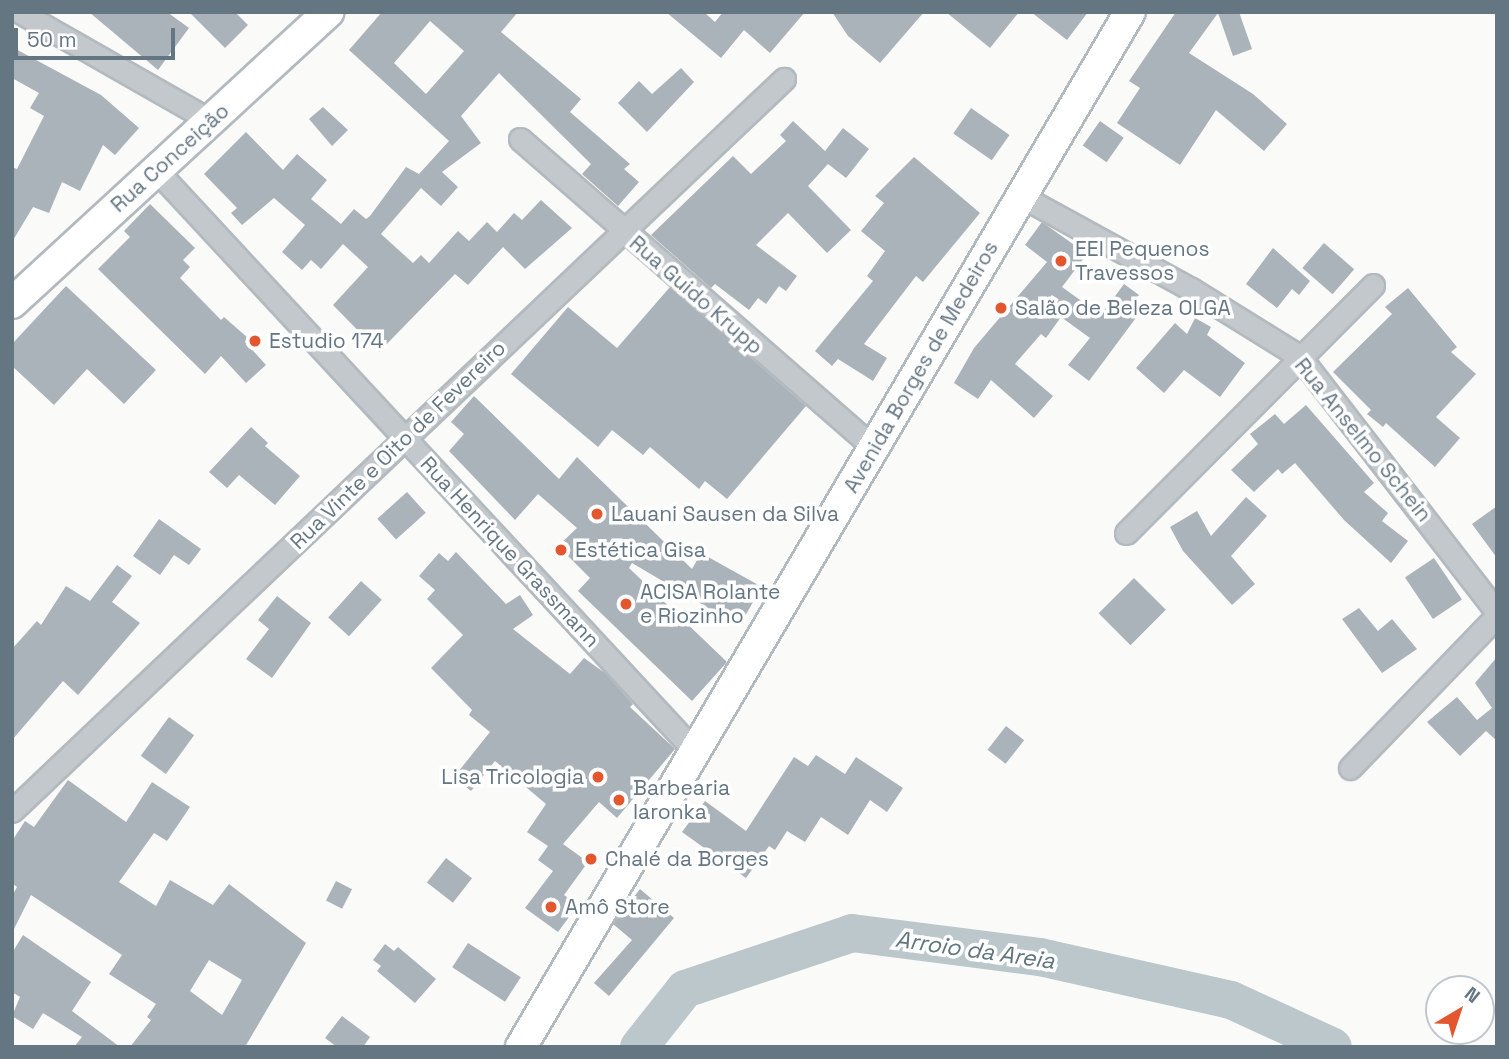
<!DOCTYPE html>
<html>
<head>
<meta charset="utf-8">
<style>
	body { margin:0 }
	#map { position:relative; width:1509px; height:1059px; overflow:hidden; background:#fafaf8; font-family:"Space Grotesk",sans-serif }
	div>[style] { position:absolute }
	.river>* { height:38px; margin:-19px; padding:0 19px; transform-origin:19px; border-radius:19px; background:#bbc7cb }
	.building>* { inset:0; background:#aab3b9; transform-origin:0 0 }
	.roads { filter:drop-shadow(2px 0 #b3babf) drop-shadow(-2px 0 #b3babf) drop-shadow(0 2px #b3babf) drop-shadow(0 -2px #b3babf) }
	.street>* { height:21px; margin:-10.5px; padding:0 10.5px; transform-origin:10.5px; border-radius:10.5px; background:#c3c8cc }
	.secondary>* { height:30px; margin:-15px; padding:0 15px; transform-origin:15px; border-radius:15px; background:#fff }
	.dots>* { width:19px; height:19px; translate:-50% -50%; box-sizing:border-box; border:4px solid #fff; border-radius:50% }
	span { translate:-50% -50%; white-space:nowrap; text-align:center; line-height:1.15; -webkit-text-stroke:7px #fff; paint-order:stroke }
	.street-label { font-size:21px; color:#657683 }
	.poi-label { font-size:21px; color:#657683 }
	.left { translate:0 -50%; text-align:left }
	.right { translate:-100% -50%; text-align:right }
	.water-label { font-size:23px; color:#60757c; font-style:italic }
	.frame { position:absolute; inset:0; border:14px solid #657683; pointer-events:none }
	.north { position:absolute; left:1425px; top:975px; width:70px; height:70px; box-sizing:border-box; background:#fff; border:2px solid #c1c8cd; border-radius:50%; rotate:39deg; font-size:19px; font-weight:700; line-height:28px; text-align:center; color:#657683 }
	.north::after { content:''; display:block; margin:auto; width:24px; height:32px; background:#e4572e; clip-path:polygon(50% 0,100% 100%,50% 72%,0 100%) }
	.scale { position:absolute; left:14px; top:28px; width:161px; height:32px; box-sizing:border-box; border:4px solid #657683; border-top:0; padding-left:9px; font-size:21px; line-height:24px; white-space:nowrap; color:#657683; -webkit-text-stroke:5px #fff; paint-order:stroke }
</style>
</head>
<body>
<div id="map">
	<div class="river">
		<i style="left:639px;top:1047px;width:74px;rotate:-51.6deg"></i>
		<i style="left:685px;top:989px;width:176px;rotate:-18.5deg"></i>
		<i style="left:852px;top:933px;width:190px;rotate:7.3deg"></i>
		<i style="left:1040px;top:957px;width:196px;rotate:12.7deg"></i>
		<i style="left:1231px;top:1000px;width:112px;rotate:24.7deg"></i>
	</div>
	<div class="building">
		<i style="clip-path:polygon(89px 12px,167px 12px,189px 28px,158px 70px)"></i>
		<i style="clip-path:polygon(189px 12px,235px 12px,248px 25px,225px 48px)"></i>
		<i style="clip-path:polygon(evenodd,382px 12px,518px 12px,501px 32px,581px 99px,570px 112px,630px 164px,624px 169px,639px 182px,618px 206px,582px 174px,591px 164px,499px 73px,461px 116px,481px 143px,442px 172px,458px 187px,441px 206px,421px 188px,381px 234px,413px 263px,421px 255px,429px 263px,458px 231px,469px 241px,487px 222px,497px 232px,514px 213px,522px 220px,541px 200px,572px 228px,525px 269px,503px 247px,468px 285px,455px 274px,379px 352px,333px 305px,368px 267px,343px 244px,321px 269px,311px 260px,302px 270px,282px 252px,305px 225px,274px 198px,242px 225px,231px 213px,237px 208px,204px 174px,246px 132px,283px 170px,297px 154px,327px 180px,311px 199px,341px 224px,354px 209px,366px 219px,370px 216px,406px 167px,419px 174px,449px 141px,349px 50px,382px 12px,430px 21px,464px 51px,426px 94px,394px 63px,430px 21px)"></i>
		<i style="clip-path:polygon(666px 12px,704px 12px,715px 22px,723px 12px,805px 12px,770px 53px,744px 30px,721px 58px)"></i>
		<i style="clip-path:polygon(832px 12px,924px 12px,880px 63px,848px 36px)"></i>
		<i style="clip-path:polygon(946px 12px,1019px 12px,990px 48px)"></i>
		<i style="clip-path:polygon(1031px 12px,1088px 12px,1067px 40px)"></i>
		<i style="clip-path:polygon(1176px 12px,1239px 12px,1252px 49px,1233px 56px,1218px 13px,1189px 53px,1253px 94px,1287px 124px,1264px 151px,1216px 110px,1180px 165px,1117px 123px,1140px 88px,1129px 81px)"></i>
		<i style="clip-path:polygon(12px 47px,101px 95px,139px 128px,115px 155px,103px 145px,80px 191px,62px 182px,49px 213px,33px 207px,12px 242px,12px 167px,17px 169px,44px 116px,30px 108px,39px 93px,12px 78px)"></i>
		<i style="clip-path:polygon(681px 68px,694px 82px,647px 132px,618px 103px,639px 81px,652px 94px)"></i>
		<i style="clip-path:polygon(323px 107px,348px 130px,332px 146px,309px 119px)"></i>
		<i style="left:971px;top:108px;width:47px;height:31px;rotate:35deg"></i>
		<i style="clip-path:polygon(793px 121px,825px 151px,843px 128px,869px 149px,846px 178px,828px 164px,808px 186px,851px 230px,827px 253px,788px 213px,756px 245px,797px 276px,786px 291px,779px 286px,766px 304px,758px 298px,749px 310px,715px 284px,711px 288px,651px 235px,733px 156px,751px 174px,786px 141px,780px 135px)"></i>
		<i style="left:1100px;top:121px;width:29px;height:30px;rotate:35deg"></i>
		<i style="clip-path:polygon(914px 157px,980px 213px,923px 282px,916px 276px,864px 344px,887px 358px,873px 381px,838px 359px,832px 366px,815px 351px,873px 281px,867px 276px,885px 251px,861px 231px,884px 203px,875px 196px)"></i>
		<i style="clip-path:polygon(150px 204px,195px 248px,183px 260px,190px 267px,180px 278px,221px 320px,224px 317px,248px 338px,245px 342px,266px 365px,246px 383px,221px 356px,205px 374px,98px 269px,130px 237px,124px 231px)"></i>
		<i style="clip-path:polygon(1042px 222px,1087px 254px,1062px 287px,1101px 315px,1124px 284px,1139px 295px,1132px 305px,1141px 311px,1089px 381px,1068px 365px,1090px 338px,1061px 317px,1046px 338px,1041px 334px,1015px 364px,1053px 396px,1034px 418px,991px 380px,978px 399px,954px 383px,974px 348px,1047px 262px,1025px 245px)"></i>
		<i style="left:1324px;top:243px;width:40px;height:33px;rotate:41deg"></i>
		<i style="clip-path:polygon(1273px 248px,1310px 281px,1299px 295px,1292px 289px,1277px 308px,1246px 284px)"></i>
		<i style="clip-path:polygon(66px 286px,156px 370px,124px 404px,87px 369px,54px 405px,12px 366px,12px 344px)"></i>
		<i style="clip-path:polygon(670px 287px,806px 406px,727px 499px,705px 481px,699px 489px,650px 447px,643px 455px,612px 430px,598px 447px,511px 374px,568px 307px,617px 348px)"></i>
		<i style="clip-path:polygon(1408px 288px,1457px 347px,1451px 352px,1476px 374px,1436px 417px,1460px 438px,1435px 467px,1386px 423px,1383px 427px,1367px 414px,1371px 410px,1333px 372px,1392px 314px,1385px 307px)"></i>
		<i style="clip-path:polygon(1195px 318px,1211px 327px,1207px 335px,1245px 363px,1220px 397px,1184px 370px,1164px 393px,1136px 368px,1175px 323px,1187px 334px)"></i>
		<i style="clip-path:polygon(474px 396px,559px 479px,577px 457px,692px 569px,701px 553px,762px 587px,739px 626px,632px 563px,629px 568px,727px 662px,692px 701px,578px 591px,590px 578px,558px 546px,577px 528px,538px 494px,515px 520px,449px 451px,464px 434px,451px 422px)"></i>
		<i style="clip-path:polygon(1306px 405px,1374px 483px,1364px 492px,1388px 513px,1382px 521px,1408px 541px,1391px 563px,1344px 520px,1295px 463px,1282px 474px,1278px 469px,1254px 492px,1231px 470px,1258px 444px,1250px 434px,1275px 414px,1284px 424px)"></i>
		<i style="clip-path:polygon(251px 427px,268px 443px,265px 446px,300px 476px,275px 505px,239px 475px,227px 488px,209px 472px)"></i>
		<i style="left:407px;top:492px;width:28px;height:40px;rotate:48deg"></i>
		<i style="clip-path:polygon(1246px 497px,1267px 516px,1231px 556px,1255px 584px,1232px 605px,1183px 551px,1170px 527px,1197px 511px,1211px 536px)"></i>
		<i style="clip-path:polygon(1497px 506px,1497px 558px,1472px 524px)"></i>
		<i style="clip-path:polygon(159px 519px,201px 549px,189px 565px,174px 555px,160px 575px,133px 556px)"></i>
		<i style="clip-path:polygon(456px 552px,506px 604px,520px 595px,533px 615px,513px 629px,570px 674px,584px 658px,605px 673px,633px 704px,630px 707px,675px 749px,617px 818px,599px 802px,563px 844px,588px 862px,564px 895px,578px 905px,558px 932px,525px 908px,553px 871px,538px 860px,548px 846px,527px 832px,546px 804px,495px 761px,471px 791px,454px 777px,490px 732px,469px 715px,472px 710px,431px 668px,463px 635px,427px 599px,435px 590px,419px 576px,439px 553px,448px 561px)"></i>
		<i style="left:1434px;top:558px;width:50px;height:35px;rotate:56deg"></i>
		<i style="clip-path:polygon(117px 565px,132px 576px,112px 602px,140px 623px,78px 695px,63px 681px,12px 740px,12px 649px,37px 621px,41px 625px,66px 586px,90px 601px)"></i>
		<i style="left:1134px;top:578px;width:45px;height:50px;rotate:45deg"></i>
		<i style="left:361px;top:581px;width:28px;height:49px;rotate:42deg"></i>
		<i style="clip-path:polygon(277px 596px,311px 623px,272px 678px,246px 659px,269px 629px,258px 620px)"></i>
		<i style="clip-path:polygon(1359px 608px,1378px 631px,1392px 619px,1417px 649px,1382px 673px,1342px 619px)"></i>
		<i style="clip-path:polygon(1497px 657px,1497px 741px,1486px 731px,1460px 756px,1427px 722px,1457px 697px,1477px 720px,1492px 708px,1475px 683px)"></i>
		<i style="left:169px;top:717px;width:31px;height:48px;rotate:36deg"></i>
		<i style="left:1006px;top:726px;width:23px;height:30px;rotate:38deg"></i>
		<i style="clip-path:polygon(816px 755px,845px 774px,856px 757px,903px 788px,887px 812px,870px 800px,848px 835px,821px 817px,805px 842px,787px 831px,775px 850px,769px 846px,746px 878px,682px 832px,705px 801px,746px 831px,794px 757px,808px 766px)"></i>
		<i style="clip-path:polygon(evenodd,68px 780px,126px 822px,152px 782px,190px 807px,167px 841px,154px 833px,119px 882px,156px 906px,170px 880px,213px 905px,229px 884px,306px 943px,245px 1047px,130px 1047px,151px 1020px,147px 1017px,156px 1004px,109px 974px,122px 955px,31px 895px,12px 933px,12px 896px,17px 887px,12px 883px,12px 841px,25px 821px,34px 827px,68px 780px,209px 960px,242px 980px,222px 1015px,190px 991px,209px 960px)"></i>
		<i style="left:446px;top:858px;width:33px;height:31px;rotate:38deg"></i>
		<i style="left:336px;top:881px;width:18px;height:22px;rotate:27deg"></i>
		<i style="clip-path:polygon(640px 889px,674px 918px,609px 996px,594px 983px,632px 940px,613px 924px)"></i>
		<i style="clip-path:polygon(23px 935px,91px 982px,72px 1011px,120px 1047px,74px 1047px,82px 1037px,43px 1013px,33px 1029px,12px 1016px,20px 997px,12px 992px,12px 953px)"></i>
		<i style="left:468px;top:943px;width:63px;height:29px;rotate:33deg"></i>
		<i style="clip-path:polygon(385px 944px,394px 951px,398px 947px,436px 979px,415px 1003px,377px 971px,381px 966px,373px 960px)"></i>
		<i style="clip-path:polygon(342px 1016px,370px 1037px,363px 1047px,337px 1047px,325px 1038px)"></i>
	</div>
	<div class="roads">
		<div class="street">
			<i style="left:20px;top:12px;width:220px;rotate:29.7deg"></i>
			<i style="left:520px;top:139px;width:471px;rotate:41.1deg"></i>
			<i style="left:156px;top:170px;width:790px;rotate:47.16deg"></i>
			<i style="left:1021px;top:196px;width:194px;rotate:28.7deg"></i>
			<i style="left:1191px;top:289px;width:127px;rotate:31.8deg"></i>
			<i style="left:1299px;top:356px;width:324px;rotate:52.3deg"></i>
			<i style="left:1126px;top:533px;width:350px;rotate:-45.1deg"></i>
			<i style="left:1350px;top:768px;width:211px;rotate:-46deg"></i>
			<i style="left:12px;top:811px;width:1064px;rotate:-43.48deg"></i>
		</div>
		<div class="secondary">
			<i style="left:12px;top:303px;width:430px;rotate:-42.6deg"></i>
			<i style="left:521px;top:1047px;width:1201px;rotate:-59.53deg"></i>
		</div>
	</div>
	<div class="dots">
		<i style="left:1061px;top:261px;background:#e4572e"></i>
		<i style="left:1001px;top:308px;background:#e4572e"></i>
		<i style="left:255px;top:341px;background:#e4572e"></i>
		<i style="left:597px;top:514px;background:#e4572e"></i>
		<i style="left:561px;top:550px;background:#e4572e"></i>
		<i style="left:626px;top:604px;background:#e4572e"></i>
		<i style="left:598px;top:777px;background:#e4572e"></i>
		<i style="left:619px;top:800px;background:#e4572e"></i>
		<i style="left:591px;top:859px;background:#e4572e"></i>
		<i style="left:551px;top:907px;background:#e4572e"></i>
	</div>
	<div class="street-label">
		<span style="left:170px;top:158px;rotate:-42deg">Rua Conceição</span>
		<span style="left:696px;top:295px;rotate:41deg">Rua Guido Krupp</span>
		<span style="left:921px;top:367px;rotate:-60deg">Avenida Borges de Medeiros</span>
		<span style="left:1363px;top:440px;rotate:51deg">Rua Anselmo Schein</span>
		<span style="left:398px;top:445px;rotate:-44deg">Rua Vinte e Oito de Fevereiro</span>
		<span style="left:510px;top:552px;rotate:47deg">Rua Henrique Grassmann</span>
	</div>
	<div class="poi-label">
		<span class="left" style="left:1075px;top:261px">EEI Pequenos<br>Travessos</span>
		<span class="left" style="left:1015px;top:308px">Salão de Beleza OLGA</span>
		<span class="left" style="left:269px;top:341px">Estudio 174</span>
		<span class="left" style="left:611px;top:514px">Lauani Sausen da Silva</span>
		<span class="left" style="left:575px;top:550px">Estética Gisa</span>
		<span class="left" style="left:640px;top:604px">ACISA Rolante<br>e Riozinho</span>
		<span class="right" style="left:584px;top:777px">Lisa Tricologia</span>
		<span class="left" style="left:633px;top:800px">Barbearia<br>Iaronka</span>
		<span class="left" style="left:605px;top:859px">Chalé da Borges</span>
		<span class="left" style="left:565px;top:907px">Amô Store</span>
	</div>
	<div class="water-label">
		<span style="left:975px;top:950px;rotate:8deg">Arroio da Areia</span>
	</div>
	<div class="frame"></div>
	<div class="north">N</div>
	<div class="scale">50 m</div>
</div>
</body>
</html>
